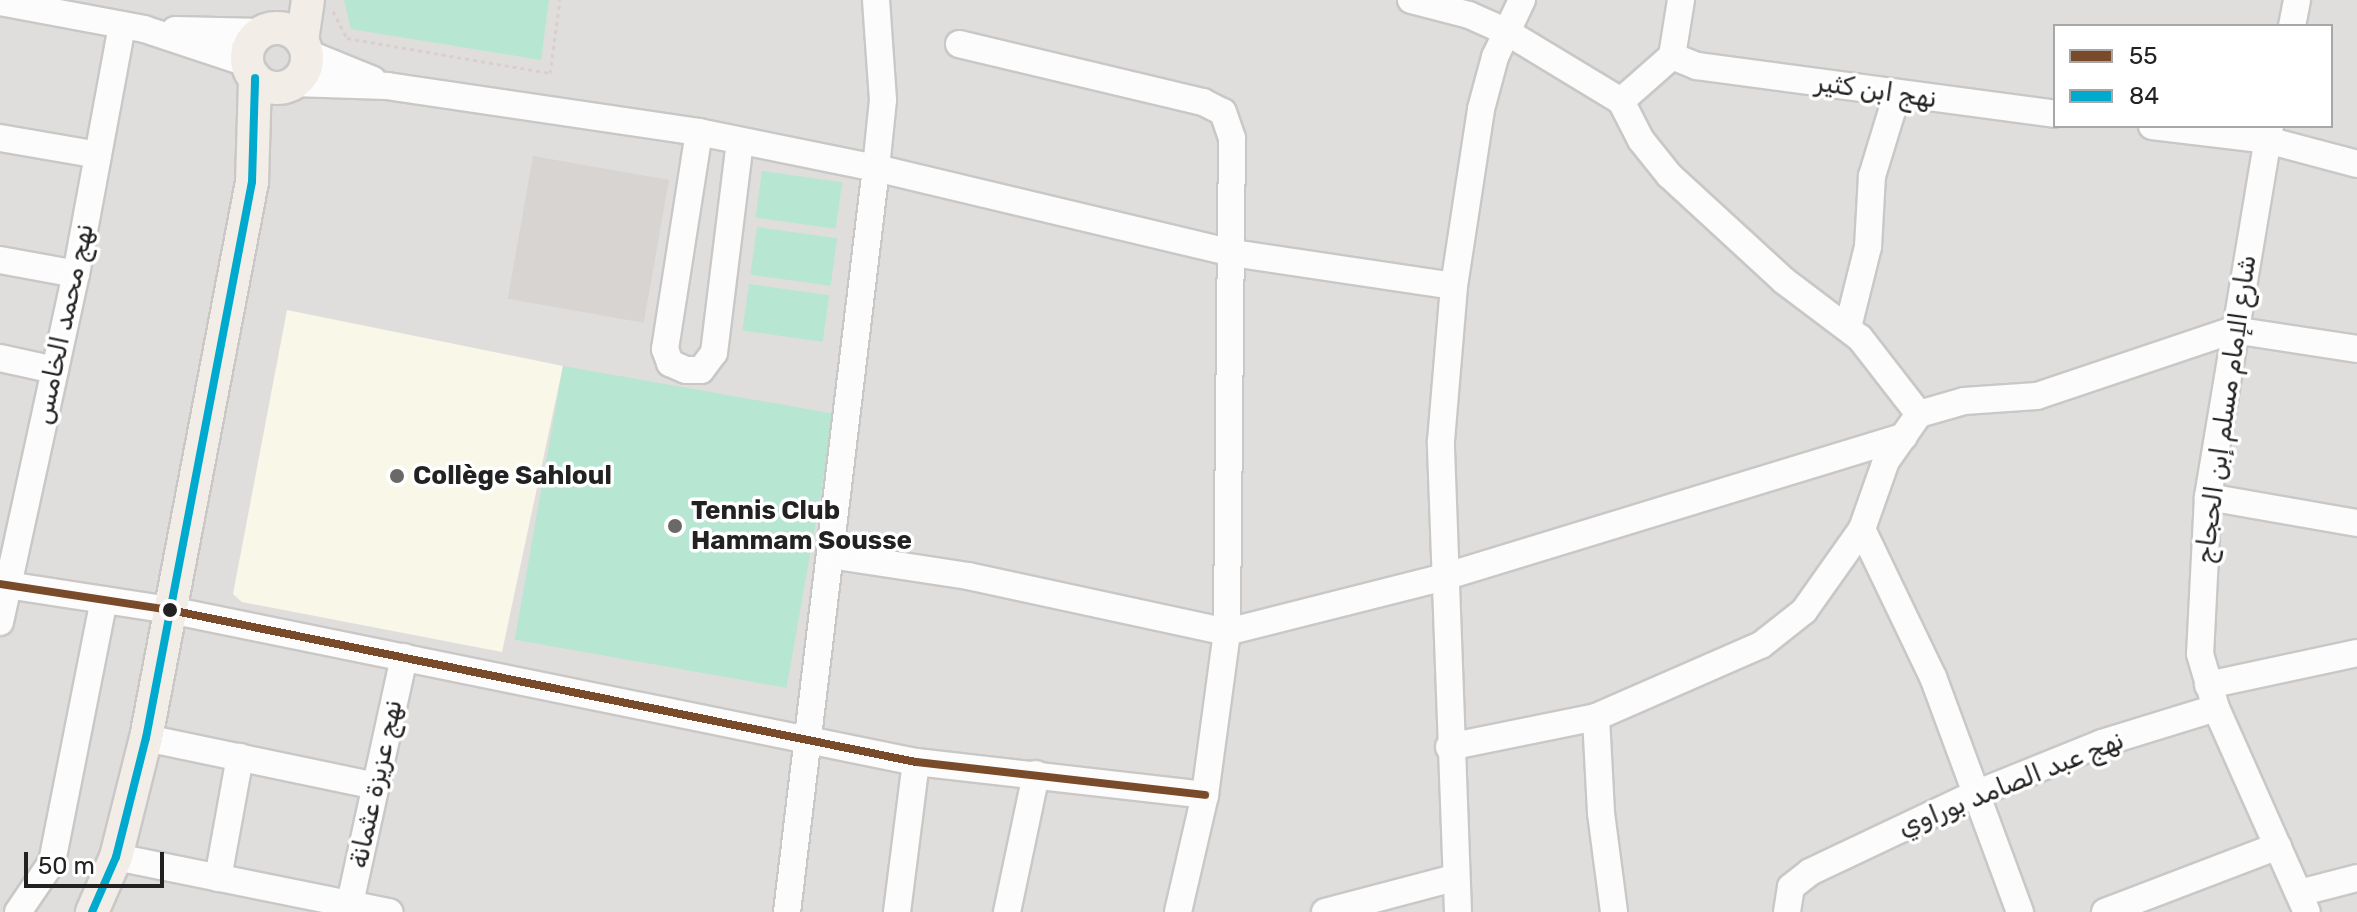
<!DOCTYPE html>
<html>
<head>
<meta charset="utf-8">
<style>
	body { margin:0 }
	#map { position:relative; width:2357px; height:912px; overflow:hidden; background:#f0eeeb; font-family:Rubik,Cairo,sans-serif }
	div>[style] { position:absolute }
	.residential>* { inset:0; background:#dfdedc }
	.education>* { inset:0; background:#f8f7e8 }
	.pitch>* { inset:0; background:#b7e6d2; transform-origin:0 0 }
	.building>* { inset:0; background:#d7d4d2; transform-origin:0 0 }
	.path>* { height:3px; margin-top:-1.5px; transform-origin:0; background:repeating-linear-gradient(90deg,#dccecd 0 4px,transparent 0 8px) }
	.roads { filter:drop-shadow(2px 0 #c9c8c7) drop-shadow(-2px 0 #c9c8c7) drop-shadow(0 2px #c9c8c7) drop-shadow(0 -2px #c9c8c7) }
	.minor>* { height:26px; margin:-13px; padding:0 13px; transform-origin:13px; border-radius:13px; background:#fdfcfc }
	.major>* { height:32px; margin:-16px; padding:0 16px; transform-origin:16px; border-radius:16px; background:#f3ede7 }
	.major>.ring { margin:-16px; padding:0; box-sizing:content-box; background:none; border:32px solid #f3ede7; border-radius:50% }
	.bus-1>* { height:8px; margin:-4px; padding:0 4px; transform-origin:4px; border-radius:4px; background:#7a4b2a }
	.bus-2>* { height:8px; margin:-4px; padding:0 4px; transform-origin:4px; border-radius:4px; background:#00a9ce }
	.dots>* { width:22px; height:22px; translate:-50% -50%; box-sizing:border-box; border:4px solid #fff; border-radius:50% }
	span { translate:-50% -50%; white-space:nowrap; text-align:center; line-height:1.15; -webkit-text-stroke:7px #fff; paint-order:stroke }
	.street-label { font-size:26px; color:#222 }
	.poi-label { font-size:26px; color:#222; font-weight:700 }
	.left { translate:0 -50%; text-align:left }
	.legend { position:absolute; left:2053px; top:24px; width:280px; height:104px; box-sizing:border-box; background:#fff; border:2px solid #a7a7a7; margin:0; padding:10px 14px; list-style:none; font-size:24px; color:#222 }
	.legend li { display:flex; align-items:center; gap:16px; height:40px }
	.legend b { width:40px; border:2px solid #a7a7a7 }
	.scale { position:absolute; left:24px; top:852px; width:140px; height:36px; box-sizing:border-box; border:4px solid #222; border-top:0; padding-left:10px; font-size:24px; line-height:28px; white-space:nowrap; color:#222; -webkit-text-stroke:6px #fff; paint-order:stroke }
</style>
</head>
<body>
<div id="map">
	<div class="residential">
		<i style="clip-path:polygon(evenodd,0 0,2357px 0,2357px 912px,0 912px,0 0,2055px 26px,2331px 26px,2331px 126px,2055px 126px,2055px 26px)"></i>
	</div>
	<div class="education">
		<i style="clip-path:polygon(287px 310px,563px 366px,502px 652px,242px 602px,233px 594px)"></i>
	</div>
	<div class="pitch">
		<i style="clip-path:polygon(344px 0,549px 0,541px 60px,351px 29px)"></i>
		<i style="left:762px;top:171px;width:81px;height:47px;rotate:8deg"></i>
		<i style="left:757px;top:227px;width:81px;height:48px;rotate:8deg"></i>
		<i style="left:749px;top:284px;width:81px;height:47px;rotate:8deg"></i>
		<i style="left:563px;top:366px;width:276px;height:278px;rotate:10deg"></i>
	</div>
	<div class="building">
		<i style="left:533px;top:156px;width:138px;height:145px;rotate:10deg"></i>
	</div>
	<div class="path">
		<i style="left:333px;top:11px;width:30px;rotate:63deg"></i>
		<i style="left:347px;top:38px;width:206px;rotate:9.8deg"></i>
		<i style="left:550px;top:73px;width:74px;rotate:-82.2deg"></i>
	</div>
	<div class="roads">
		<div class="minor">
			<i style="left:876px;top:0;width:100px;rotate:86deg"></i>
			<i style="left:883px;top:100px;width:68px;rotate:95.9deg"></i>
			<i style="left:876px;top:168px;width:367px;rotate:13.4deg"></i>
			<i style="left:1233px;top:253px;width:223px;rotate:8.5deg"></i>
			<i style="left:1411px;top:0;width:60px;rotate:14.5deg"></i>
			<i style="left:1469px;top:15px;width:42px;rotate:24.1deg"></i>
			<i style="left:1507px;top:32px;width:133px;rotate:31.2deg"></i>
			<i style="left:1621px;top:101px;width:44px;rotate:62.9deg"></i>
			<i style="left:1641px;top:140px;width:45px;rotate:51.3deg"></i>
			<i style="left:1669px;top:175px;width:155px;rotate:42.6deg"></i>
			<i style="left:1783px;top:280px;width:96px;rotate:37deg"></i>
			<i style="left:1860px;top:338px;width:96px;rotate:52.2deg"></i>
			<i style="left:1681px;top:0;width:57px;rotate:99.1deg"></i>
			<i style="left:1672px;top:56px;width:27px;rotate:22deg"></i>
			<i style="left:1697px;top:66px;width:361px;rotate:7.6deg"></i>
			<i style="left:0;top:2px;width:147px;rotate:10.6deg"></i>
			<i style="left:144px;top:29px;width:108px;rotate:18.3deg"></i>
			<i style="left:2292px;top:26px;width:26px;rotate:-79deg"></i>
			<i style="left:175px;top:30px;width:86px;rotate:1.3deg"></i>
			<i style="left:959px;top:44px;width:251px;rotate:13.4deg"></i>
			<i style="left:1203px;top:102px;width:22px;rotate:27deg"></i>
			<i style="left:1223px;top:112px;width:28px;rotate:71deg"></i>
			<i style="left:1232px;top:138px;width:494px;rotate:90.6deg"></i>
			<i style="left:1227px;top:632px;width:164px;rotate:97.7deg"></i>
			<i style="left:1205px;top:795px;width:120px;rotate:103deg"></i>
			<i style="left:307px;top:53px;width:71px;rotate:22.2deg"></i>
			<i style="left:293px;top:83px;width:94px;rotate:1.8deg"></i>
			<i style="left:387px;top:86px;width:315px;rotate:8.4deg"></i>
			<i style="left:699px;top:132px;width:181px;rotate:11.5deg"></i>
			<i style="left:876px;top:168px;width:749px;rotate:96.82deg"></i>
			<i style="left:1621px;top:101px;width:68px;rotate:-41.4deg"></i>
			<i style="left:2152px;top:126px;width:116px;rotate:6.9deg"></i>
			<i style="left:2267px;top:140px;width:93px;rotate:14.9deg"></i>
			<i style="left:2270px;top:126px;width:376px;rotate:99.5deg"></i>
			<i style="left:2208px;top:497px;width:157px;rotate:92.9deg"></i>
			<i style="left:2200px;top:654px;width:56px;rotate:73.5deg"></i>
			<i style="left:2216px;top:708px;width:223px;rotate:66deg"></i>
			<i style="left:699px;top:132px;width:220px;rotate:98.9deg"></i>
			<i style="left:665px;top:349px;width:15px;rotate:70deg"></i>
			<i style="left:670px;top:363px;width:17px;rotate:24deg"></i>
			<i style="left:686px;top:370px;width:15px"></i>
			<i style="left:701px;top:370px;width:21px;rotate:-53deg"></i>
			<i style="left:714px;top:353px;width:213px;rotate:-83deg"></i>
			<i style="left:0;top:138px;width:99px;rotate:9.8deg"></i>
			<i style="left:0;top:260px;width:77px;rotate:10.4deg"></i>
			<i style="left:1848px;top:327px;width:82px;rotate:-76deg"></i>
			<i style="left:1868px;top:247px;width:71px;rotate:-86.8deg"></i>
			<i style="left:1872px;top:176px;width:86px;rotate:-73deg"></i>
			<i style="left:0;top:358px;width:56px;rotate:12.3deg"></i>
			<i style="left:2208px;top:497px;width:151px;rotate:9.9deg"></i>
			<i style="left:1862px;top:529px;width:164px;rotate:64.4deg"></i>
			<i style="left:1933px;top:677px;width:251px;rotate:69.7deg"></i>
			<i style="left:831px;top:555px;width:139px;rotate:8.7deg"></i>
			<i style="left:968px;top:576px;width:265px;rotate:12.2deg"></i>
			<i style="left:1227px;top:632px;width:224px;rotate:-14.2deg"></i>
			<i style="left:1444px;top:577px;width:481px;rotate:-17deg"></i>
			<i style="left:0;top:584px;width:172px;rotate:8.7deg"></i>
			<i style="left:170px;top:610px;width:761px;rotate:11.52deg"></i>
			<i style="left:916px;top:762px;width:291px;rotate:6.5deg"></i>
			<i style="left:0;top:622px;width:356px;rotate:-77.7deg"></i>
			<i style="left:76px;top:274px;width:253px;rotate:-79.5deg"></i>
			<i style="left:2208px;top:685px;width:152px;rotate:-12.1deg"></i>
			<i style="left:1596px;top:717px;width:96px;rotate:87deg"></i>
			<i style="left:1601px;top:813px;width:100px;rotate:82.5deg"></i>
			<i style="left:146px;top:738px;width:235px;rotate:11.8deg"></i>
			<i style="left:1449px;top:747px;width:150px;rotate:-11.5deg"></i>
			<i style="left:1596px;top:717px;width:180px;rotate:-23.6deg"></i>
			<i style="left:1761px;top:645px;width:55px;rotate:-38.3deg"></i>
			<i style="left:1804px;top:611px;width:100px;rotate:-54.7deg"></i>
			<i style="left:1862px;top:529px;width:72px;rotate:-70.6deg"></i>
			<i style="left:1886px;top:461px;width:57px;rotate:-54.9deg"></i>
			<i style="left:1919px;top:414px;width:47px;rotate:-16.1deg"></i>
			<i style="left:1964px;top:401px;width:73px;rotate:-3.9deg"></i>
			<i style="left:2037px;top:396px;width:207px;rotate:-18.6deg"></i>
			<i style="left:2233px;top:330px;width:125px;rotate:8.7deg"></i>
			<i style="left:116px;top:857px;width:279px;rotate:11.4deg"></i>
			<i style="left:218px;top:878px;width:123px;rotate:-79.7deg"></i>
			<i style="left:2299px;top:893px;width:60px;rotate:-14.5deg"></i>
			<i style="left:18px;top:912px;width:60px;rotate:-55.8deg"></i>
			<i style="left:52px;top:862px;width:267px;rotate:-78.8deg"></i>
			<i style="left:348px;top:912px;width:261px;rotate:-77.6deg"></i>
			<i style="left:897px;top:912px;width:151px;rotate:-82.8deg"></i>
			<i style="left:1007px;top:912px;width:141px;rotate:-78.1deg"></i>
			<i style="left:1325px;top:912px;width:133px;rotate:-14.8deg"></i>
			<i style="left:1458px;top:912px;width:471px;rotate:-92.1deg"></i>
			<i style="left:1441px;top:441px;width:156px;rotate:-85.2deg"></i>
			<i style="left:1454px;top:286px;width:179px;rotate:-81.3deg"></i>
			<i style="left:1481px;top:109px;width:54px;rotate:-74.9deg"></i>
			<i style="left:1495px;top:57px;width:63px;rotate:-64.7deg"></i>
			<i style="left:1787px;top:912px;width:25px;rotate:-81deg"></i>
			<i style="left:1791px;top:887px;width:24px;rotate:-38deg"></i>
			<i style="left:1810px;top:872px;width:180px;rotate:-25.3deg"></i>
			<i style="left:1973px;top:795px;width:139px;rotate:-22deg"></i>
			<i style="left:2102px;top:743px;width:119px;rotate:-17.1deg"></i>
			<i style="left:2105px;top:912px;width:185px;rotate:-20.9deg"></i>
		</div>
		<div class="major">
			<i class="ring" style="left:247px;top:28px;width:28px;height:28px"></i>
			<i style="left:302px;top:41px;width:41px;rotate:-81.7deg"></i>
			<i style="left:92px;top:912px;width:60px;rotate:-66.4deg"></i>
			<i style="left:116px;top:857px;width:123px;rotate:-75.9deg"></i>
			<i style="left:146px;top:738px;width:566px;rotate:-79.21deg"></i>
			<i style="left:252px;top:182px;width:104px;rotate:-88.3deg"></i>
		</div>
	</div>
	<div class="bus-1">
		<i style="left:0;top:584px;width:172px;rotate:8.7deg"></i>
		<i style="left:170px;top:610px;width:761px;rotate:11.52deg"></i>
		<i style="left:916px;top:762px;width:291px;rotate:6.5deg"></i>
	</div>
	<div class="bus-2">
		<i style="left:92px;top:912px;width:60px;rotate:-66.4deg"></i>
		<i style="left:116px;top:857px;width:123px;rotate:-75.9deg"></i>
		<i style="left:146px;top:738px;width:566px;rotate:-79.21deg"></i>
		<i style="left:252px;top:182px;width:104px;rotate:-88.3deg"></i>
	</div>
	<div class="dots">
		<i style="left:397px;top:476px;background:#6a6968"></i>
		<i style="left:675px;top:526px;background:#6a6968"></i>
		<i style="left:170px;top:610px;background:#222"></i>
	</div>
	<div class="street-label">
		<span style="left:1876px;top:91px;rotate:8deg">نهج ابن كثير</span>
		<span style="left:64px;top:324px;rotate:-78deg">نهج محمد الخامس</span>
		<span style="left:2226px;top:409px;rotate:-82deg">شارع اﻹمام مسلم إبن الحجاج</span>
		<span style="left:376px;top:784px;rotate:-78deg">نهج عزيزة عثمانة</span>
		<span style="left:2011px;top:784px;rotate:-22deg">نهج عبد الصامد بوراوي</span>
	</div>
	<div class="poi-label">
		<span class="left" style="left:413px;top:476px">Collège Sahloul</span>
		<span class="left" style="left:691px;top:526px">Tennis Club<br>Hammam Sousse</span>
	</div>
	<ul class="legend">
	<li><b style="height:10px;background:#7a4b2a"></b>55</li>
	<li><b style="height:10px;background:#00a9ce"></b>84</li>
	</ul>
	<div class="scale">50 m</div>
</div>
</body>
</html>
